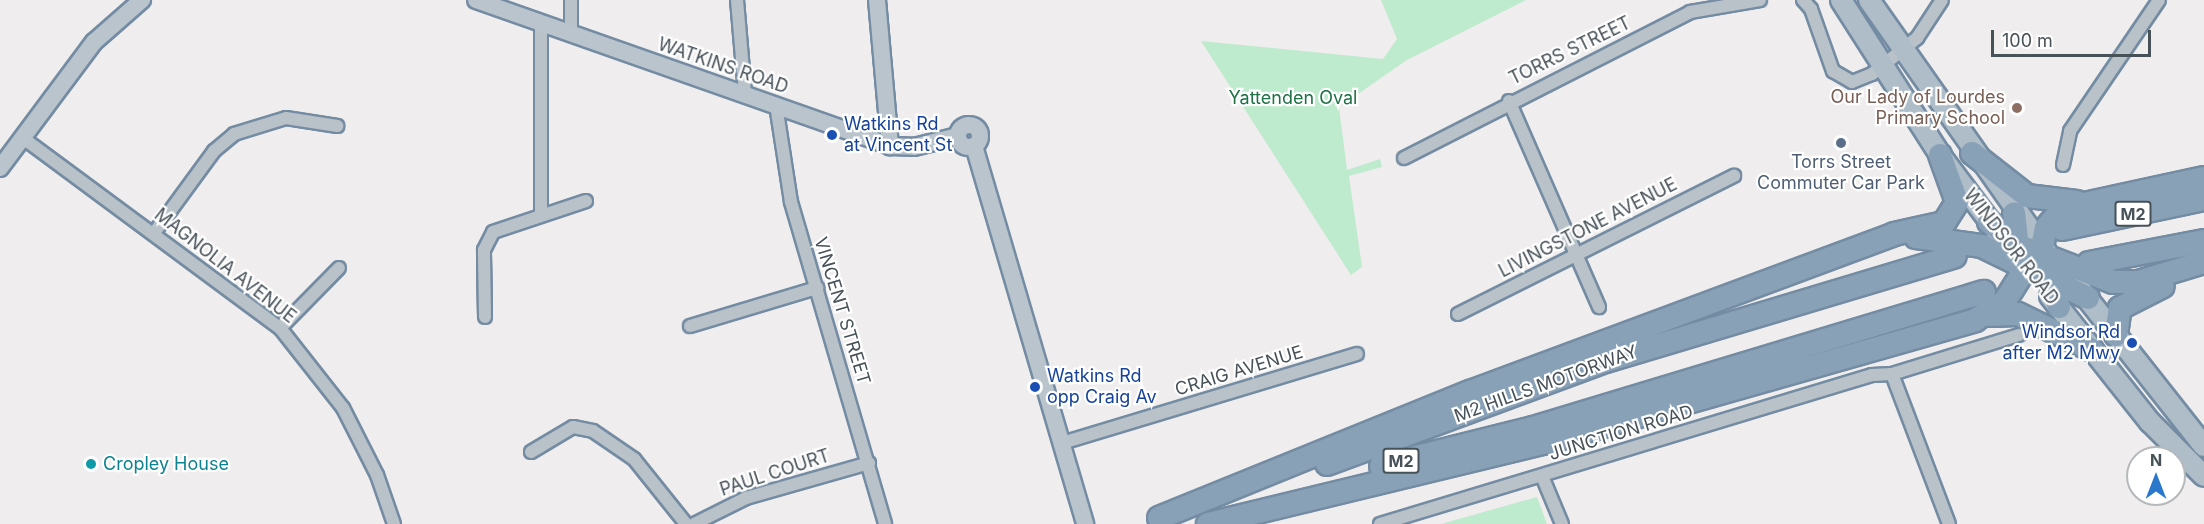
<!DOCTYPE html>
<html>
<head>
<meta charset="utf-8">
<style>
	body { margin:0 }
	#map { position:relative; width:2204px; height:524px; overflow:hidden; background:#efeded; font-family:Inter,sans-serif }
	div>[style] { position:absolute }
	.green>* { inset:0; background:#beeacd }
	.roads { filter:drop-shadow(2px 0 #748ca3) drop-shadow(-2px 0 #748ca3) drop-shadow(0 2px #748ca3) drop-shadow(0 -2px #748ca3) }
	.street>* { height:12px; margin:-6px; padding:0 6px; transform-origin:6px; border-radius:6px; background:#b9c2c8 }
	.secondary>* { height:16px; margin:-8px; padding:0 8px; transform-origin:8px; border-radius:8px; background:#bac4cd }
	.secondary>.ring { margin:-8px; padding:0; box-sizing:content-box; background:none; border:16px solid #bac4cd; border-radius:50% }
	.primary>* { height:20px; margin:-10px; padding:0 10px; transform-origin:10px; border-radius:10px; background:#afbdc9 }
	.highway>* { height:22px; margin:-11px; padding:0 11px; transform-origin:11px; border-radius:11px; background:#89a1b7 }
	.dots>* { width:16px; height:16px; translate:-50% -50%; box-sizing:border-box; border:3px solid #fff; border-radius:50% }
	span { translate:-50% -50%; white-space:nowrap; text-align:center; line-height:1.15; -webkit-text-stroke:4.5px #fff; paint-order:stroke }
	.shield-label span { padding:2px 4px; background:#fff; border:2px solid; border-radius:4px; -webkit-text-stroke-width:0 }
	.shield-label { font-size:16px; color:#475158; font-weight:700 }
	.street-label { font-size:18px; color:#475158 }
	.park-label { font-size:18px; color:#1f7245 }
	.education-label { font-size:18px; color:#785e54 }
	.right { translate:-100% -50%; text-align:right }
	.transit-label { font-size:18px; color:#164399 }
	.left { translate:0 -50%; text-align:left }
	.service-label { font-size:18px; color:#4e5e75 }
	.culture-label { font-size:18px; color:#0d838f }
	.north { position:absolute; left:2126px; top:446px; width:60px; height:60px; box-sizing:border-box; background:#fff; border:2px solid #b5b9bc; border-radius:50%; rotate:0deg; font-size:16px; font-weight:700; line-height:24px; text-align:center; color:#475158 }
	.north::after { content:''; display:block; margin:auto; width:21px; height:27px; background:#2a78cc; clip-path:polygon(50% 0,100% 100%,50% 72%,0 100%) }
	.scale { position:absolute; left:1991px; top:30px; width:160px; height:27px; box-sizing:border-box; border:3px solid #475158; border-top:0; padding-left:8px; font-size:18px; line-height:21px; white-space:nowrap; color:#475158; -webkit-text-stroke:4px #fff; paint-order:stroke }
</style>
</head>
<body>
<div id="map">
	<div class="green">
		<i style="clip-path:polygon(1381px 0,1526px 0,1407px 60px,1339px 107px,1347px 170px,1380px 159px,1382px 167px,1349px 176px,1362px 267px,1351px 275px,1201px 41px,1383px 59px,1397px 39px)"></i>
		<i style="clip-path:polygon(1537px 497px,1547px 524px,1441px 524px)"></i>
	</div>
	<div class="roads">
		<div class="street">
			<i style="left:571px;top:0;width:33px;rotate:90deg"></i>
			<i style="left:737px;top:0;width:94px;rotate:85.1deg"></i>
			<i style="left:1803px;top:0;width:12px;rotate:48deg"></i>
			<i style="left:1811px;top:9px;width:66px;rotate:70.5deg"></i>
			<i style="left:1833px;top:71px;width:22px;rotate:30deg"></i>
			<i style="left:1852px;top:82px;width:22px;rotate:-22deg"></i>
			<i style="left:1872px;top:74px;width:58px;rotate:-38.7deg"></i>
			<i style="left:1917px;top:38px;width:45px;rotate:-56.7deg"></i>
			<i style="left:541px;top:23px;width:189px;rotate:90deg"></i>
			<i style="left:1509px;top:101px;width:225px;rotate:66.4deg"></i>
			<i style="left:776px;top:105px;width:98px;rotate:81.2deg"></i>
			<i style="left:791px;top:202px;width:335px;rotate:73.7deg"></i>
			<i style="left:23px;top:138px;width:320px;rotate:36.5deg"></i>
			<i style="left:280px;top:328px;width:102px;rotate:51.8deg"></i>
			<i style="left:343px;top:408px;width:75px;rotate:63.1deg"></i>
			<i style="left:377px;top:475px;width:52px;rotate:70.9deg"></i>
			<i style="left:1404px;top:158px;width:321px;rotate:-27deg"></i>
			<i style="left:1690px;top:12px;width:71px;rotate:-9.7deg"></i>
			<i style="left:2063px;top:165px;width:35px;rotate:-78deg"></i>
			<i style="left:2070px;top:131px;width:158px;rotate:-55.8deg"></i>
			<i style="left:154px;top:233px;width:102px;rotate:-53.8deg"></i>
			<i style="left:214px;top:151px;width:26px;rotate:-40deg"></i>
			<i style="left:234px;top:134px;width:54px;rotate:-17.1deg"></i>
			<i style="left:286px;top:118px;width:52px;rotate:8.9deg"></i>
			<i style="left:1458px;top:314px;width:309px;rotate:-26.6deg"></i>
			<i style="left:485px;top:317px;width:67px;rotate:-90.9deg"></i>
			<i style="left:484px;top:250px;width:20px;rotate:-63deg"></i>
			<i style="left:493px;top:232px;width:98px;rotate:-18.4deg"></i>
			<i style="left:690px;top:326px;width:133px;rotate:-16.7deg"></i>
			<i style="left:280px;top:328px;width:84px;rotate:-45.5deg"></i>
			<i style="left:1892px;top:374px;width:133px;rotate:-17.1deg"></i>
			<i style="left:1062px;top:443px;width:308px;rotate:-16.8deg"></i>
			<i style="left:531px;top:452px;width:49px;rotate:-30.8deg"></i>
			<i style="left:573px;top:427px;width:20px;rotate:11deg"></i>
			<i style="left:593px;top:431px;width:50px;rotate:34.3deg"></i>
			<i style="left:634px;top:459px;width:83px;rotate:51.3deg"></i>
			<i style="left:1542px;top:476px;width:52px;rotate:67.4deg"></i>
			<i style="left:694px;top:524px;width:58px;rotate:-26.6deg"></i>
			<i style="left:746px;top:498px;width:128px;rotate:-15.9deg"></i>
			<i style="left:1380px;top:524px;width:514px;rotate:-16.85deg"></i>
			<i style="left:1872px;top:375px;width:20px;rotate:-3deg"></i>
			<i style="left:1892px;top:374px;width:160px;rotate:69.2deg"></i>
		</div>
		<div class="secondary">
			<i style="left:476px;top:0;width:439px;rotate:19.4deg"></i>
			<i style="left:890px;top:146px;width:24px;rotate:2deg"></i>
			<i style="left:914px;top:147px;width:45px;rotate:-14deg"></i>
			<i style="left:877px;top:0;width:147px;rotate:84.9deg"></i>
			<i class="ring" style="left:958px;top:125px;width:6px;height:6px"></i>
			<i style="left:974px;top:146px;width:394px;rotate:73.6deg"></i>
			<i style="left:0;top:168px;width:157px;rotate:-53.3deg"></i>
			<i style="left:94px;top:42px;width:64px;rotate:-41.2deg"></i>
		</div>
		<div class="primary">
			<i style="left:1841px;top:0;width:184px;rotate:57.4deg"></i>
			<i style="left:1940px;top:155px;width:99px;rotate:53.2deg"></i>
			<i style="left:1869px;top:0;width:313px;rotate:54.9deg"></i>
			<i style="left:2079px;top:288px;width:201px;rotate:51.7deg"></i>
			<i style="left:2050px;top:296px;width:161px;rotate:51.6deg"></i>
			<i style="left:2150px;top:422px;width:76px;rotate:45deg"></i>
		</div>
		<div class="highway">
			<i style="left:1972px;top:153px;width:70px;rotate:38deg"></i>
			<i style="left:2027px;top:196px;width:50px;rotate:6.8deg"></i>
			<i style="left:1989px;top:222px;width:41px;rotate:37.1deg"></i>
			<i style="left:2022px;top:247px;width:97px;rotate:21deg"></i>
			<i style="left:2113px;top:282px;width:25px"></i>
			<i style="left:2138px;top:282px;width:69px;rotate:-16.9deg"></i>
			<i style="left:2062px;top:229px;width:145px;rotate:-11.9deg"></i>
			<i style="left:1916px;top:237px;width:67px;rotate:7.8deg"></i>
			<i style="left:1982px;top:246px;width:118px;rotate:26.1deg"></i>
			<i style="left:2089px;top:263px;width:117px;rotate:-10.8deg"></i>
			<i style="left:2059px;top:307px;width:57px;rotate:-108.4deg"></i>
			<i style="left:2041px;top:253px;width:25px;rotate:-79deg"></i>
			<i style="left:2046px;top:228px;width:17px;rotate:-50deg"></i>
			<i style="left:2057px;top:215px;width:20px;rotate:-27deg"></i>
			<i style="left:2075px;top:206px;width:132px;rotate:-12.2deg"></i>
			<i style="left:1989px;top:315px;width:29px;rotate:-2deg"></i>
			<i style="left:2018px;top:314px;width:82px;rotate:25.9deg"></i>
			<i style="left:2116px;top:335px;width:27px;rotate:-82deg"></i>
			<i style="left:2120px;top:308px;width:48px;rotate:-27.1deg"></i>
			<i style="left:1327px;top:464px;width:297px;rotate:-20.3deg"></i>
			<i style="left:1606px;top:361px;width:364px;rotate:-16.7deg"></i>
			<i style="left:1381px;top:466px;width:157px;rotate:-14deg"></i>
			<i style="left:1533px;top:428px;width:471px;rotate:-16.8deg"></i>
			<i style="left:1159px;top:518px;width:336px;rotate:-22.1deg"></i>
			<i style="left:1470px;top:392px;width:452px;rotate:-20.4deg"></i>
			<i style="left:1894px;top:234px;width:51px;rotate:-12.4deg"></i>
			<i style="left:1944px;top:223px;width:25px;rotate:-58deg"></i>
			<i style="left:1957px;top:202px;width:50px;rotate:-109.9deg"></i>
			<i style="left:1208px;top:524px;width:350px;rotate:-13.6deg"></i>
			<i style="left:1548px;top:442px;width:444px;rotate:-15.9deg"></i>
			<i style="left:1975px;top:320px;width:36px;rotate:-32deg"></i>
			<i style="left:2005px;top:301px;width:31px;rotate:-58deg"></i>
			<i style="left:2021px;top:275px;width:62px;rotate:-96.4deg"></i>
		</div>
	</div>
	<div class="dots">
		<i style="left:2017px;top:108px;background:#8d6e63"></i>
		<i style="left:832px;top:135px;background:#1a4fb4"></i>
		<i style="left:1841px;top:143px;background:#5c6f8a"></i>
		<i style="left:2132px;top:343px;background:#1a4fb4"></i>
		<i style="left:1035px;top:387px;background:#1a4fb4"></i>
		<i style="left:91px;top:464px;background:#0f9aa8"></i>
	</div>
	<div class="shield-label">
		<span style="left:2133px;top:214px">M2</span>
		<span style="left:1401px;top:461px">M2</span>
	</div>
	<div class="street-label">
		<span style="left:1570px;top:51px;rotate:-26deg">TORRS STREET</span>
		<span style="left:723px;top:66px;rotate:19deg">WATKINS ROAD</span>
		<span style="left:1588px;top:228px;rotate:-27deg">LIVINGSTONE AVENUE</span>
		<span style="left:2011px;top:247px;rotate:52deg">WINDSOR ROAD</span>
		<span style="left:225px;top:266px;rotate:38deg">MAGNOLIA AVENUE</span>
		<span style="left:842px;top:311px;rotate:73deg">VINCENT STREET</span>
		<span style="left:1239px;top:371px;rotate:-17deg">CRAIG AVENUE</span>
		<span style="left:1546px;top:384px;rotate:-20deg">M2 HILLS MOTORWAY</span>
		<span style="left:1621px;top:433px;rotate:-17deg">JUNCTION ROAD</span>
		<span style="left:775px;top:473px;rotate:-18deg">PAUL COURT</span>
	</div>
	<div class="park-label">
		<span style="left:1293px;top:98px">Yattenden Oval</span>
	</div>
	<div class="education-label">
		<span class="right" style="left:2005px;top:108px">Our Lady of Lourdes<br>Primary School</span>
	</div>
	<div class="transit-label">
		<span class="left" style="left:844px;top:135px">Watkins Rd<br>at Vincent St</span>
		<span class="right" style="left:2120px;top:343px">Windsor Rd<br>after M2 Mwy</span>
		<span class="left" style="left:1047px;top:387px">Watkins Rd<br>opp Craig Av</span>
	</div>
	<div class="service-label">
		<span style="left:1841px;top:173px">Torrs Street<br>Commuter Car Park</span>
	</div>
	<div class="culture-label">
		<span class="left" style="left:103px;top:464px">Cropley House</span>
	</div>
	<div class="north">N</div>
	<div class="scale">100 m</div>
</div>
</body>
</html>
